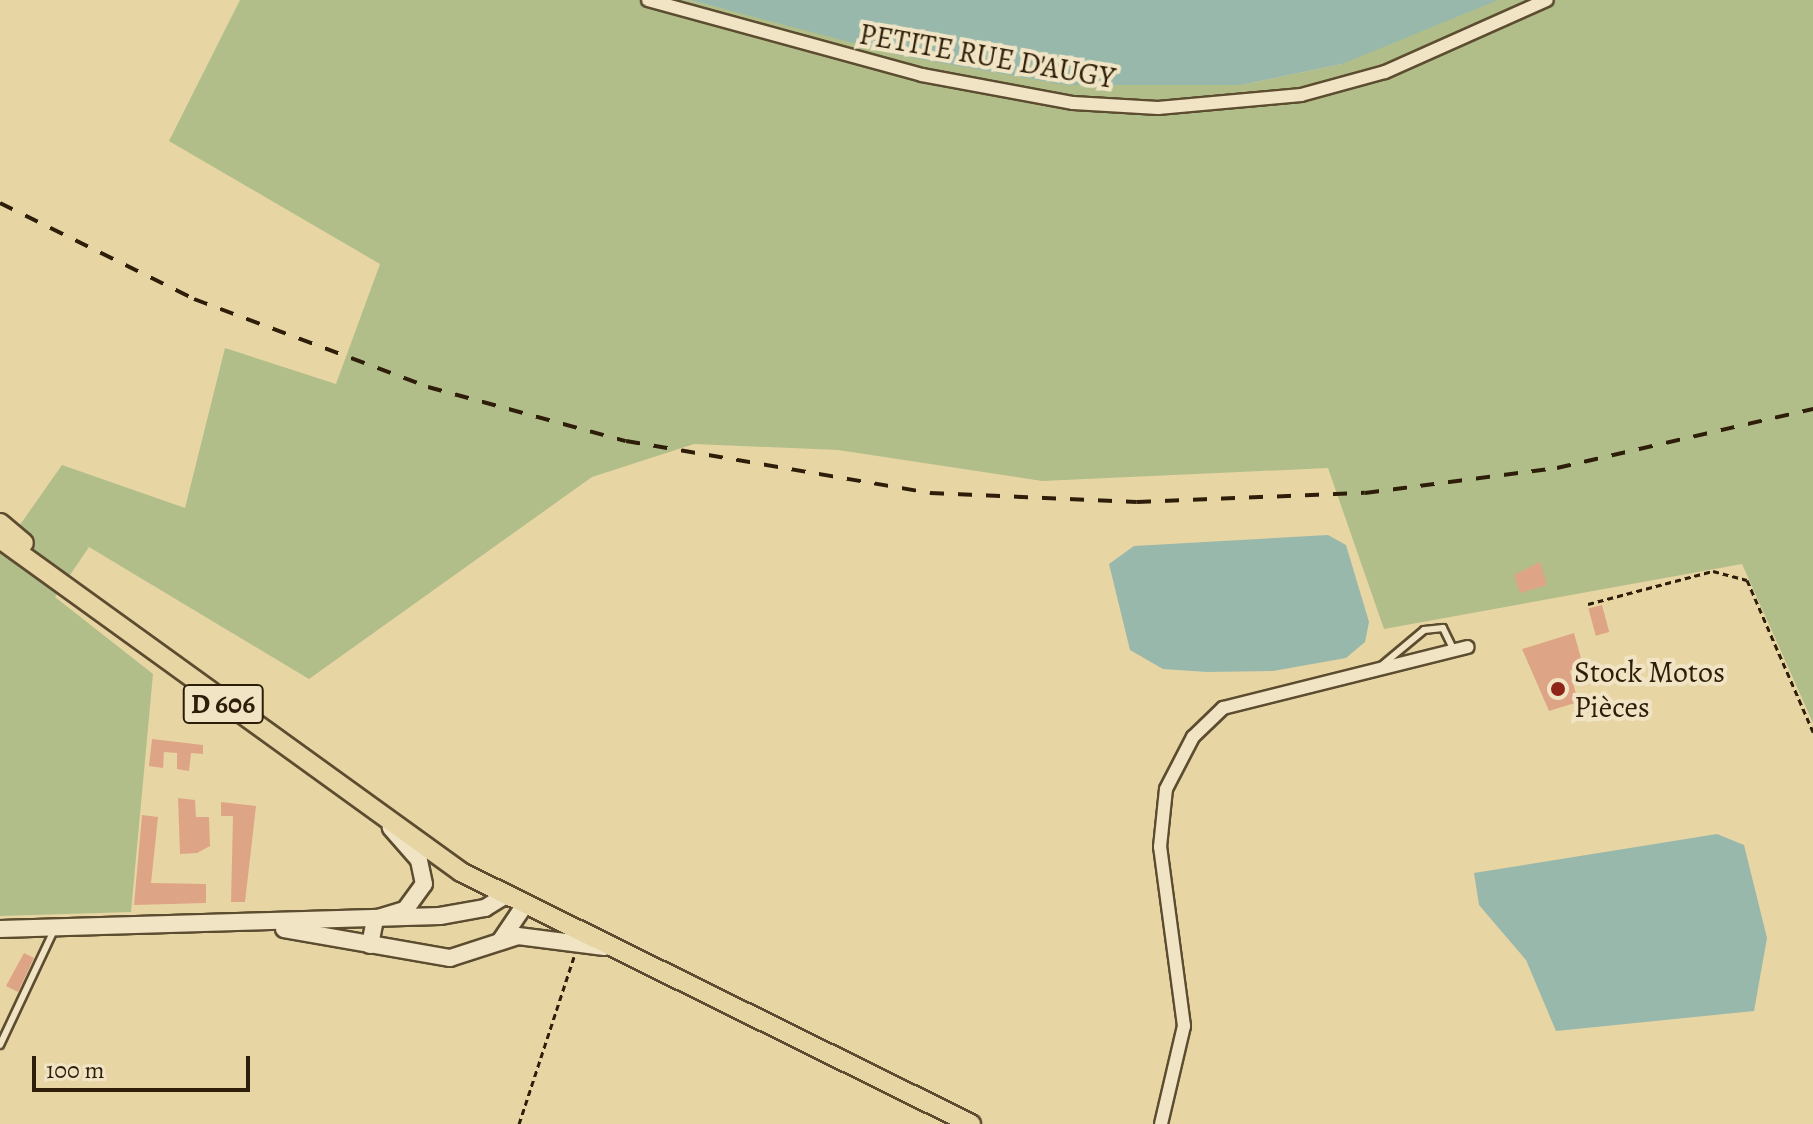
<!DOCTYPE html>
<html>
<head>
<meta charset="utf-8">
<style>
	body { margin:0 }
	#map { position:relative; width:1813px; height:1124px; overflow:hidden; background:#e8d5a4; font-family:Alegreya,serif }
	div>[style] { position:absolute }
	.green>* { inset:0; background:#b1be8a }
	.water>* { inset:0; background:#97b8ab }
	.building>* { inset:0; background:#dea486; transform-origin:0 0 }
	.path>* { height:3px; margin-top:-1.5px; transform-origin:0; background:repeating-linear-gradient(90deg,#2e1e09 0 6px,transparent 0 10px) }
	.roads { filter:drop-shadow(2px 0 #5c4c30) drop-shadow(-2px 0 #5c4c30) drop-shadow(0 2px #5c4c30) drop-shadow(0 -2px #5c4c30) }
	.service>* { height:6px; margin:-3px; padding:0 3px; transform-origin:3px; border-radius:3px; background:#f0e4c4 }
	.minor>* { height:12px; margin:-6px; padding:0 6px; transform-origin:6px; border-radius:6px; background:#f0e4c4 }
	.secondary>* { height:16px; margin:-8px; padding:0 8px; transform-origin:8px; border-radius:8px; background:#f0e4c4 }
	.primary>* { height:18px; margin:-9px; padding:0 9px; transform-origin:9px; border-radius:9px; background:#e8d5a4 }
	.rail>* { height:4px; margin-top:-2px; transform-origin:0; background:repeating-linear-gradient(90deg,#2e1e09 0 14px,transparent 0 28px) }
	.dots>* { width:22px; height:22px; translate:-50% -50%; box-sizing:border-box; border:4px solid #f0e4c4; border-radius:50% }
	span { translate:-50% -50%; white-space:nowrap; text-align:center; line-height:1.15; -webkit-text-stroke:8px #f0e4c4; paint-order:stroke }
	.shield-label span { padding:2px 6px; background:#f0e4c4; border:2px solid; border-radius:6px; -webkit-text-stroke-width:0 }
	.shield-label { font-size:28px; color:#2e1e09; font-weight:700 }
	.street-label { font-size:30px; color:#2e1e09 }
	.poi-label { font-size:30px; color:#2e1e09 }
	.left { translate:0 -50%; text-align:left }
	.scale { position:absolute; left:32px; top:1056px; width:218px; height:36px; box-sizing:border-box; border:4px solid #2e1e09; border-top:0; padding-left:10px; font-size:24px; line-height:28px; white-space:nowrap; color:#2e1e09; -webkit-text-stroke:6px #f0e4c4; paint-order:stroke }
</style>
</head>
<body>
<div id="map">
	<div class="green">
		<i style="clip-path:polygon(240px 0,690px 0,820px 33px,1241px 85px,1342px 64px,1422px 0,1813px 0,1813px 723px,1742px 564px,1384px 629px,1328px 468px,1042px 481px,838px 450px,694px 444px,592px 477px,309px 679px,89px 547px,55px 597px,153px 674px,131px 912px,0 916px,0 518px,17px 529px,62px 465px,185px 508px,225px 348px,336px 384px,380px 264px,169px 141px)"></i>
	</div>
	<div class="water">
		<i style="clip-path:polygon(690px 0,1498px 0,1342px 64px,1241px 85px,1066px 85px,903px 56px)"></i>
		<i style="clip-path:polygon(1328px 535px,1346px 545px,1369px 622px,1365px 642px,1346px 658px,1273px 671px,1207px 672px,1163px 669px,1130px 650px,1109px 564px,1134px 546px)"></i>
		<i style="clip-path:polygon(1717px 834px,1744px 845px,1767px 938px,1754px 1011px,1556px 1031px,1526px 960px,1479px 905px,1474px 873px)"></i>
	</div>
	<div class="building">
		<i style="clip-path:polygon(1540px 562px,1547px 585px,1520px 593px,1514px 575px)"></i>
		<i style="left:1602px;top:605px;width:28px;height:14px;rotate:75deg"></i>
		<i style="clip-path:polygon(1574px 633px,1582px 662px,1570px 671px,1578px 702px,1549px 711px,1522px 649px)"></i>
		<i style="clip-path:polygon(152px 739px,203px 745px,203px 754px,191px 753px,189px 771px,177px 769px,177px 753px,164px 752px,163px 768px,149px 766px)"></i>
		<i style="clip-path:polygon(178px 798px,195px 800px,196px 817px,209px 817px,210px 846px,197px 853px,180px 854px)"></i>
		<i style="clip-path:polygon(221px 802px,256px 806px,245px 902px,231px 902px,233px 816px,221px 816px)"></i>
		<i style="clip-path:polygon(142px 815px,158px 817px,151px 883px,206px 884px,206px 903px,134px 905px)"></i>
		<i style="clip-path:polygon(24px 953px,34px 958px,18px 992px,6px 986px)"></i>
	</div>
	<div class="path">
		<i style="left:1588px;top:604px;width:129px;rotate:-14.8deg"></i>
		<i style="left:1713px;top:571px;width:35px;rotate:15deg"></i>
		<i style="left:1747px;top:580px;width:166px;rotate:66.5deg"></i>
		<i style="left:519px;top:1124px;width:176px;rotate:-71.8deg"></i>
	</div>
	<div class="roads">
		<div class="service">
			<i style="left:1381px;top:666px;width:56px;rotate:-39.9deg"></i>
			<i style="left:1424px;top:630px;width:19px;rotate:-6deg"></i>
			<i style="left:1443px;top:628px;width:25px;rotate:64deg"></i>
			<i style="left:0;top:1045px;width:129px;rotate:-64.8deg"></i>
		</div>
		<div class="minor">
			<i style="left:648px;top:0;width:284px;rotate:15.3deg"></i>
			<i style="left:922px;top:75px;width:154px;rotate:10.5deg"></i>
			<i style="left:1073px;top:103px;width:85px;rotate:3.4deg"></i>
			<i style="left:1158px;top:108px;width:144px;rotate:-5.2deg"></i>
			<i style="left:1301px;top:95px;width:87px;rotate:-15.3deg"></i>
			<i style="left:1385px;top:72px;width:177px;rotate:-24deg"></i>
			<i style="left:1161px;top:1124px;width:101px;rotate:-76.8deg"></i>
			<i style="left:1184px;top:1026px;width:181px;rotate:-97.6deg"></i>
			<i style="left:1160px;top:847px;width:58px;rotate:-84.1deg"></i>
			<i style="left:1166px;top:789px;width:59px;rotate:-62.6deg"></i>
			<i style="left:1193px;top:737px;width:42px;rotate:-44deg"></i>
			<i style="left:1223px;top:708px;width:252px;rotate:-14deg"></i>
		</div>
		<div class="secondary">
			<i style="left:0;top:929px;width:440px;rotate:-1.7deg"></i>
			<i style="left:440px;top:916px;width:46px;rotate:-10.1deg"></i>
			<i style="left:485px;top:908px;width:22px;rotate:-32deg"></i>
			<i style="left:284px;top:929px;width:169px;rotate:9.9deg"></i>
			<i style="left:450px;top:958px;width:71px;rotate:-17.9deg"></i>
			<i style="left:518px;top:936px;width:87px;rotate:7.3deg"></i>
			<i style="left:501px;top:940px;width:41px;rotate:-55.9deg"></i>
			<i style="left:370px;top:945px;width:26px;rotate:-79deg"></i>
			<i style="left:375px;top:919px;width:31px;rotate:-17deg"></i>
			<i style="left:405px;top:910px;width:32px;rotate:-54deg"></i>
			<i style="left:424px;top:884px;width:25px;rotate:-102deg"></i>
			<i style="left:419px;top:860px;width:43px;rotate:-131.2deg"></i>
		</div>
		<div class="primary">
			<i style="left:0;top:523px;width:31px;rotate:40deg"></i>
			<i style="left:0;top:539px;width:569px;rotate:35.84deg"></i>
			<i style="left:461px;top:872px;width:569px;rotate:26.29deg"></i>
		</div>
	</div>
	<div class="rail">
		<i style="left:0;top:203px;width:216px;rotate:26.3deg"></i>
		<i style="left:194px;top:299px;width:250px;rotate:20.6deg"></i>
		<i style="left:428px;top:387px;width:205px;rotate:15.3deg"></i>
		<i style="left:626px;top:441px;width:308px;rotate:9.7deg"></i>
		<i style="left:930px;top:493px;width:207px;rotate:2.5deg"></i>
		<i style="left:1137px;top:502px;width:228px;rotate:-2.3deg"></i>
		<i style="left:1365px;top:493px;width:194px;rotate:-7.4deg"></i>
		<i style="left:1557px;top:468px;width:263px;rotate:-13deg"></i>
	</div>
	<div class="dots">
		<i style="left:1558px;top:689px;background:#8f2418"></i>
	</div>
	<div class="shield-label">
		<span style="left:223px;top:704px">D 606</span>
	</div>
	<div class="street-label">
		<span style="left:987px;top:56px;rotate:10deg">PETITE RUE D'AUGY</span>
	</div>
	<div class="poi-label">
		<span class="left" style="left:1574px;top:689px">Stock Motos<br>Pièces</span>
	</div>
	<div class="scale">100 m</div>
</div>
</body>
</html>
